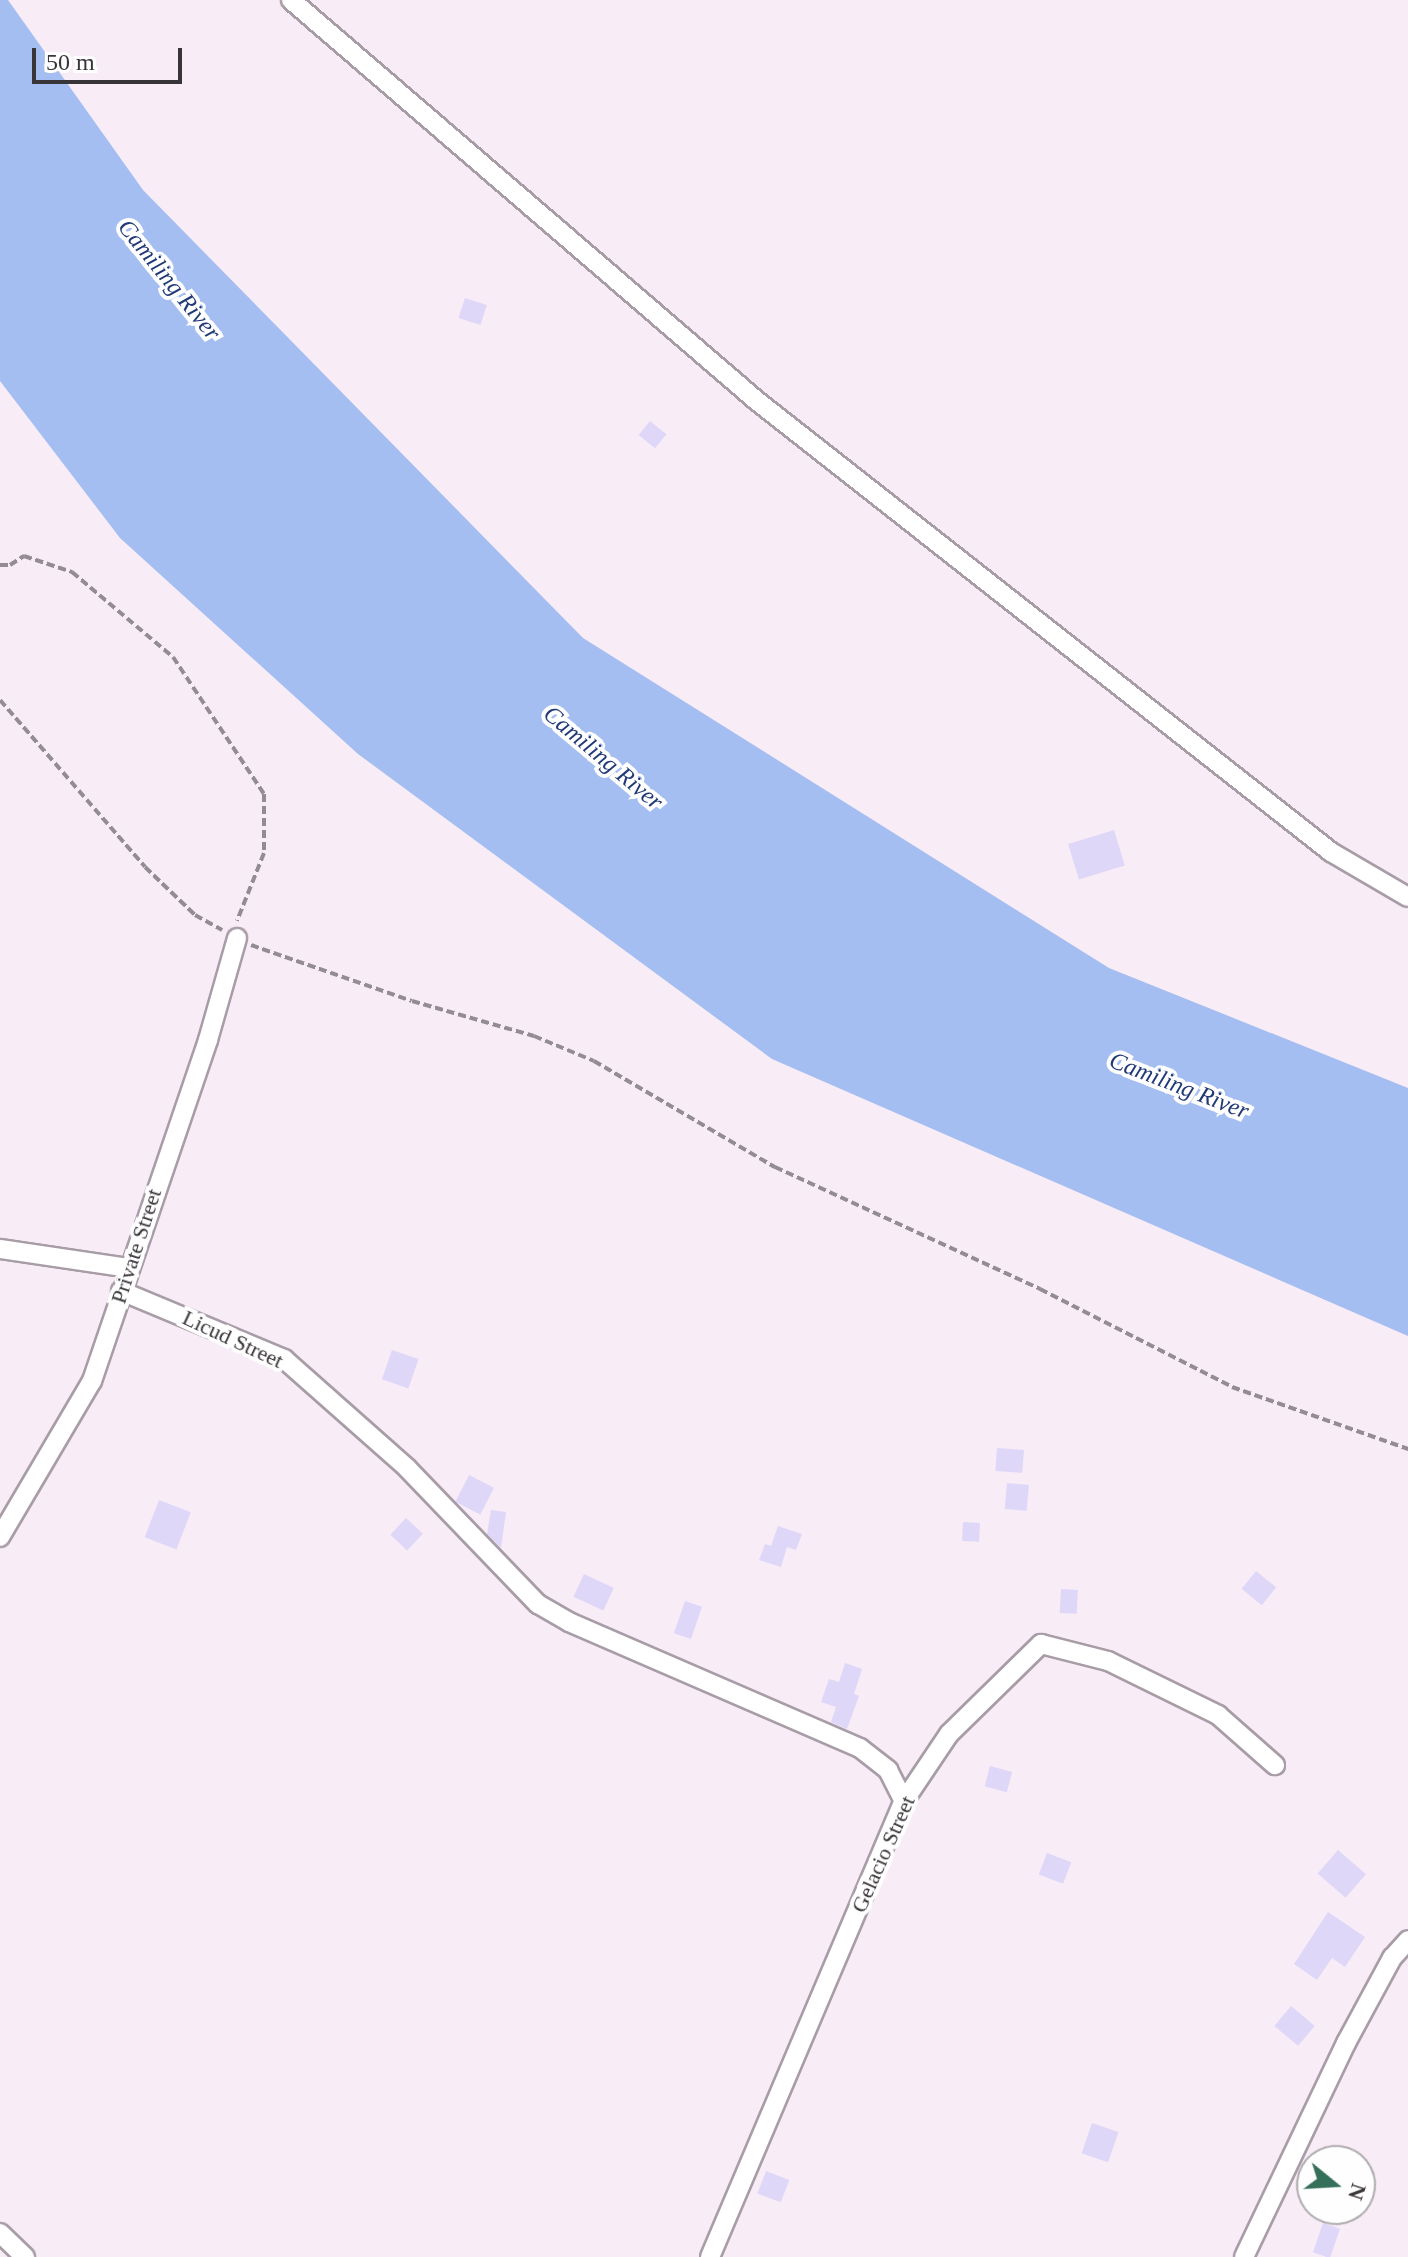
<!DOCTYPE html>
<html>
<head>
<meta charset="utf-8">
<style>
	body { margin:0 }
	#map { position:relative; width:1408px; height:2257px; overflow:hidden; background:#f8ecf7; font-family:"Times New Roman",serif }
	div>[style] { position:absolute }
	.water>* { inset:0; background:#a5bef1 }
	.building>* { inset:0; background:#dfd7f8; transform-origin:0 0 }
	.path>* { height:4px; margin-top:-2px; transform-origin:0; background:repeating-linear-gradient(90deg,#948c94 0 8px,transparent 0 12px) }
	.roads { filter:drop-shadow(2px 0 #a89da7) drop-shadow(-2px 0 #a89da7) drop-shadow(0 2px #a89da7) drop-shadow(0 -2px #a89da7) }
	.minor>* { height:18px; margin:-9px; padding:0 9px; transform-origin:9px; border-radius:9px; background:#fff }
	span { translate:-50% -50%; white-space:nowrap; text-align:center; line-height:1.15; -webkit-text-stroke:8px #fefefe; paint-order:stroke }
	.street-label { font-size:22px; color:#383438 }
	.water-label { font-size:24px; color:#213a76; font-style:italic }
	.north { position:absolute; left:1296px; top:2145px; width:80px; height:80px; box-sizing:border-box; background:#fefefe; border:2px solid #afadaf; border-radius:50%; rotate:108deg; font-size:22px; font-weight:700; line-height:32px; text-align:center; color:#383438 }
	.north::after { content:''; display:block; margin:auto; width:28px; height:36px; background:#36705a; clip-path:polygon(50% 0,100% 100%,50% 72%,0 100%) }
	.scale { position:absolute; left:32px; top:48px; width:150px; height:36px; box-sizing:border-box; border:4px solid #383438; border-top:0; padding-left:10px; font-size:24px; line-height:28px; white-space:nowrap; color:#383438; -webkit-text-stroke:6px #fefefe; paint-order:stroke }
</style>
</head>
<body>
<div id="map">
	<div class="water">
		<i style="clip-path:polygon(0 0,8px 0,143px 190px,583px 638px,1109px 968px,1408px 1088px,1408px 1336px,772px 1059px,358px 754px,120px 538px,0 381px)"></i>
	</div>
	<div class="building">
		<i style="left:465px;top:298px;width:23px;height:21px;rotate:18deg"></i>
		<i style="left:650px;top:421px;width:21px;height:18px;rotate:39deg"></i>
		<i style="left:1114px;top:830px;width:37px;height:48px;rotate:73deg"></i>
		<i style="left:392px;top:1350px;width:28px;height:31px;rotate:19deg"></i>
		<i style="left:997px;top:1448px;width:27px;height:23px;rotate:4deg"></i>
		<i style="left:469px;top:1475px;width:28px;height:30px;rotate:27deg"></i>
		<i style="left:1007px;top:1483px;width:22px;height:26px;rotate:5deg"></i>
		<i style="left:159px;top:1500px;width:34px;height:40px;rotate:21deg"></i>
		<i style="clip-path:polygon(491px 1510px,506px 1512px,501px 1548px,487px 1534px)"></i>
		<i style="left:406px;top:1518px;width:23px;height:23px;rotate:43deg"></i>
		<i style="left:963px;top:1522px;width:17px;height:19px;rotate:3deg"></i>
		<i style="clip-path:polygon(778px 1526px,802px 1534px,796px 1550px,787px 1547px,781px 1567px,759px 1560px,765px 1544px,771px 1546px)"></i>
		<i style="left:1256px;top:1571px;width:26px;height:23px;rotate:39deg"></i>
		<i style="left:584px;top:1574px;width:33px;height:25px;rotate:25deg"></i>
		<i style="left:1061px;top:1589px;width:17px;height:24px;rotate:3deg"></i>
		<i style="left:685px;top:1601px;width:18px;height:34px;rotate:19deg"></i>
		<i style="clip-path:polygon(845px 1663px,862px 1669px,854px 1694px,859px 1696px,847px 1729px,831px 1722px,836px 1707px,821px 1702px,829px 1679px,839px 1682px)"></i>
		<i style="left:990px;top:1766px;width:23px;height:21px;rotate:15deg"></i>
		<i style="left:1338px;top:1850px;width:37px;height:31px;rotate:41deg"></i>
		<i style="left:1047px;top:1853px;width:26px;height:23px;rotate:21deg"></i>
		<i style="clip-path:polygon(1328px 1912px,1365px 1937px,1345px 1967px,1332px 1958px,1317px 1980px,1294px 1964px)"></i>
		<i style="left:1291px;top:2006px;width:31px;height:26px;rotate:40deg"></i>
		<i style="left:1092px;top:2123px;width:28px;height:32px;rotate:19deg"></i>
		<i style="left:766px;top:2171px;width:25px;height:24px;rotate:21deg"></i>
		<i style="left:1323px;top:2223px;width:18px;height:31px;rotate:19deg"></i>
	</div>
	<div class="path">
		<i style="left:0;top:565px;width:10px"></i>
		<i style="left:10px;top:565px;width:17px;rotate:-33deg"></i>
		<i style="left:24px;top:556px;width:51px;rotate:18.4deg"></i>
		<i style="left:72px;top:572px;width:132px;rotate:40.1deg"></i>
		<i style="left:173px;top:657px;width:164px;rotate:56.4deg"></i>
		<i style="left:264px;top:794px;width:59px;rotate:90deg"></i>
		<i style="left:264px;top:853px;width:73px;rotate:111.7deg"></i>
		<i style="left:0;top:700px;width:221px;rotate:49deg"></i>
		<i style="left:145px;top:867px;width:69px;rotate:43.8deg"></i>
		<i style="left:195px;top:915px;width:31px;rotate:29deg"></i>
		<i style="left:251px;top:945px;width:170px;rotate:19.2deg"></i>
		<i style="left:412px;top:1001px;width:127px;rotate:16deg"></i>
		<i style="left:534px;top:1036px;width:65px;rotate:22.6deg"></i>
		<i style="left:594px;top:1061px;width:210px;rotate:30.4deg"></i>
		<i style="left:775px;top:1167px;width:292px;rotate:24.7deg"></i>
		<i style="left:1040px;top:1289px;width:216px;rotate:27deg"></i>
		<i style="left:1232px;top:1387px;width:187px;rotate:19.4deg"></i>
	</div>
	<div class="roads">
		<div class="minor">
			<i style="left:291px;top:0;width:615px;rotate:40.71deg"></i>
			<i style="left:757px;top:401px;width:730px;rotate:38.16deg"></i>
			<i style="left:1331px;top:852px;width:89px;rotate:30.3deg"></i>
			<i style="left:0;top:1249px;width:129px;rotate:8.4deg"></i>
			<i style="left:121px;top:1291px;width:177px;rotate:22.6deg"></i>
			<i style="left:284px;top:1359px;width:164px;rotate:41.5deg"></i>
			<i style="left:407px;top:1468px;width:189px;rotate:46.1deg"></i>
			<i style="left:538px;top:1604px;width:36px;rotate:30deg"></i>
			<i style="left:569px;top:1622px;width:317px;rotate:23.4deg"></i>
			<i style="left:860px;top:1748px;width:36px;rotate:38deg"></i>
			<i style="left:888px;top:1770px;width:35px;rotate:63deg"></i>
			<i style="left:0;top:1537px;width:181px;rotate:-59.5deg"></i>
			<i style="left:92px;top:1381px;width:360px;rotate:-71.2deg"></i>
			<i style="left:208px;top:1040px;width:106px;rotate:-74.1deg"></i>
			<i style="left:0;top:2233px;width:35px;rotate:44deg"></i>
			<i style="left:710px;top:2257px;width:496px;rotate:-67deg"></i>
			<i style="left:904px;top:1801px;width:81px;rotate:-56.1deg"></i>
			<i style="left:949px;top:1734px;width:129px;rotate:-44.4deg"></i>
			<i style="left:1041px;top:1644px;width:69px;rotate:14.2deg"></i>
			<i style="left:1108px;top:1661px;width:123px;rotate:26.1deg"></i>
			<i style="left:1218px;top:1715px;width:76px;rotate:41.3deg"></i>
			<i style="left:1244px;top:2257px;width:237px;rotate:-64.5deg"></i>
			<i style="left:1346px;top:2043px;width:97px;rotate:-61.6deg"></i>
			<i style="left:1392px;top:1958px;width:24px;rotate:-48deg"></i>
		</div>
	</div>
	<div class="street-label">
		<span style="left:136px;top:1246px;rotate:-72deg">Private Street</span>
		<span style="left:233px;top:1339px;rotate:25deg">Licud Street</span>
		<span style="left:883px;top:1854px;rotate:-66deg">Gelacio Street</span>
	</div>
	<div class="water-label">
		<span style="left:169px;top:280px;rotate:51deg">Camiling River</span>
		<span style="left:603px;top:758px;rotate:40deg">Camiling River</span>
		<span style="left:1179px;top:1086px;rotate:21deg">Camiling River</span>
	</div>
	<div class="north">N</div>
	<div class="scale">50 m</div>
</div>
</body>
</html>
